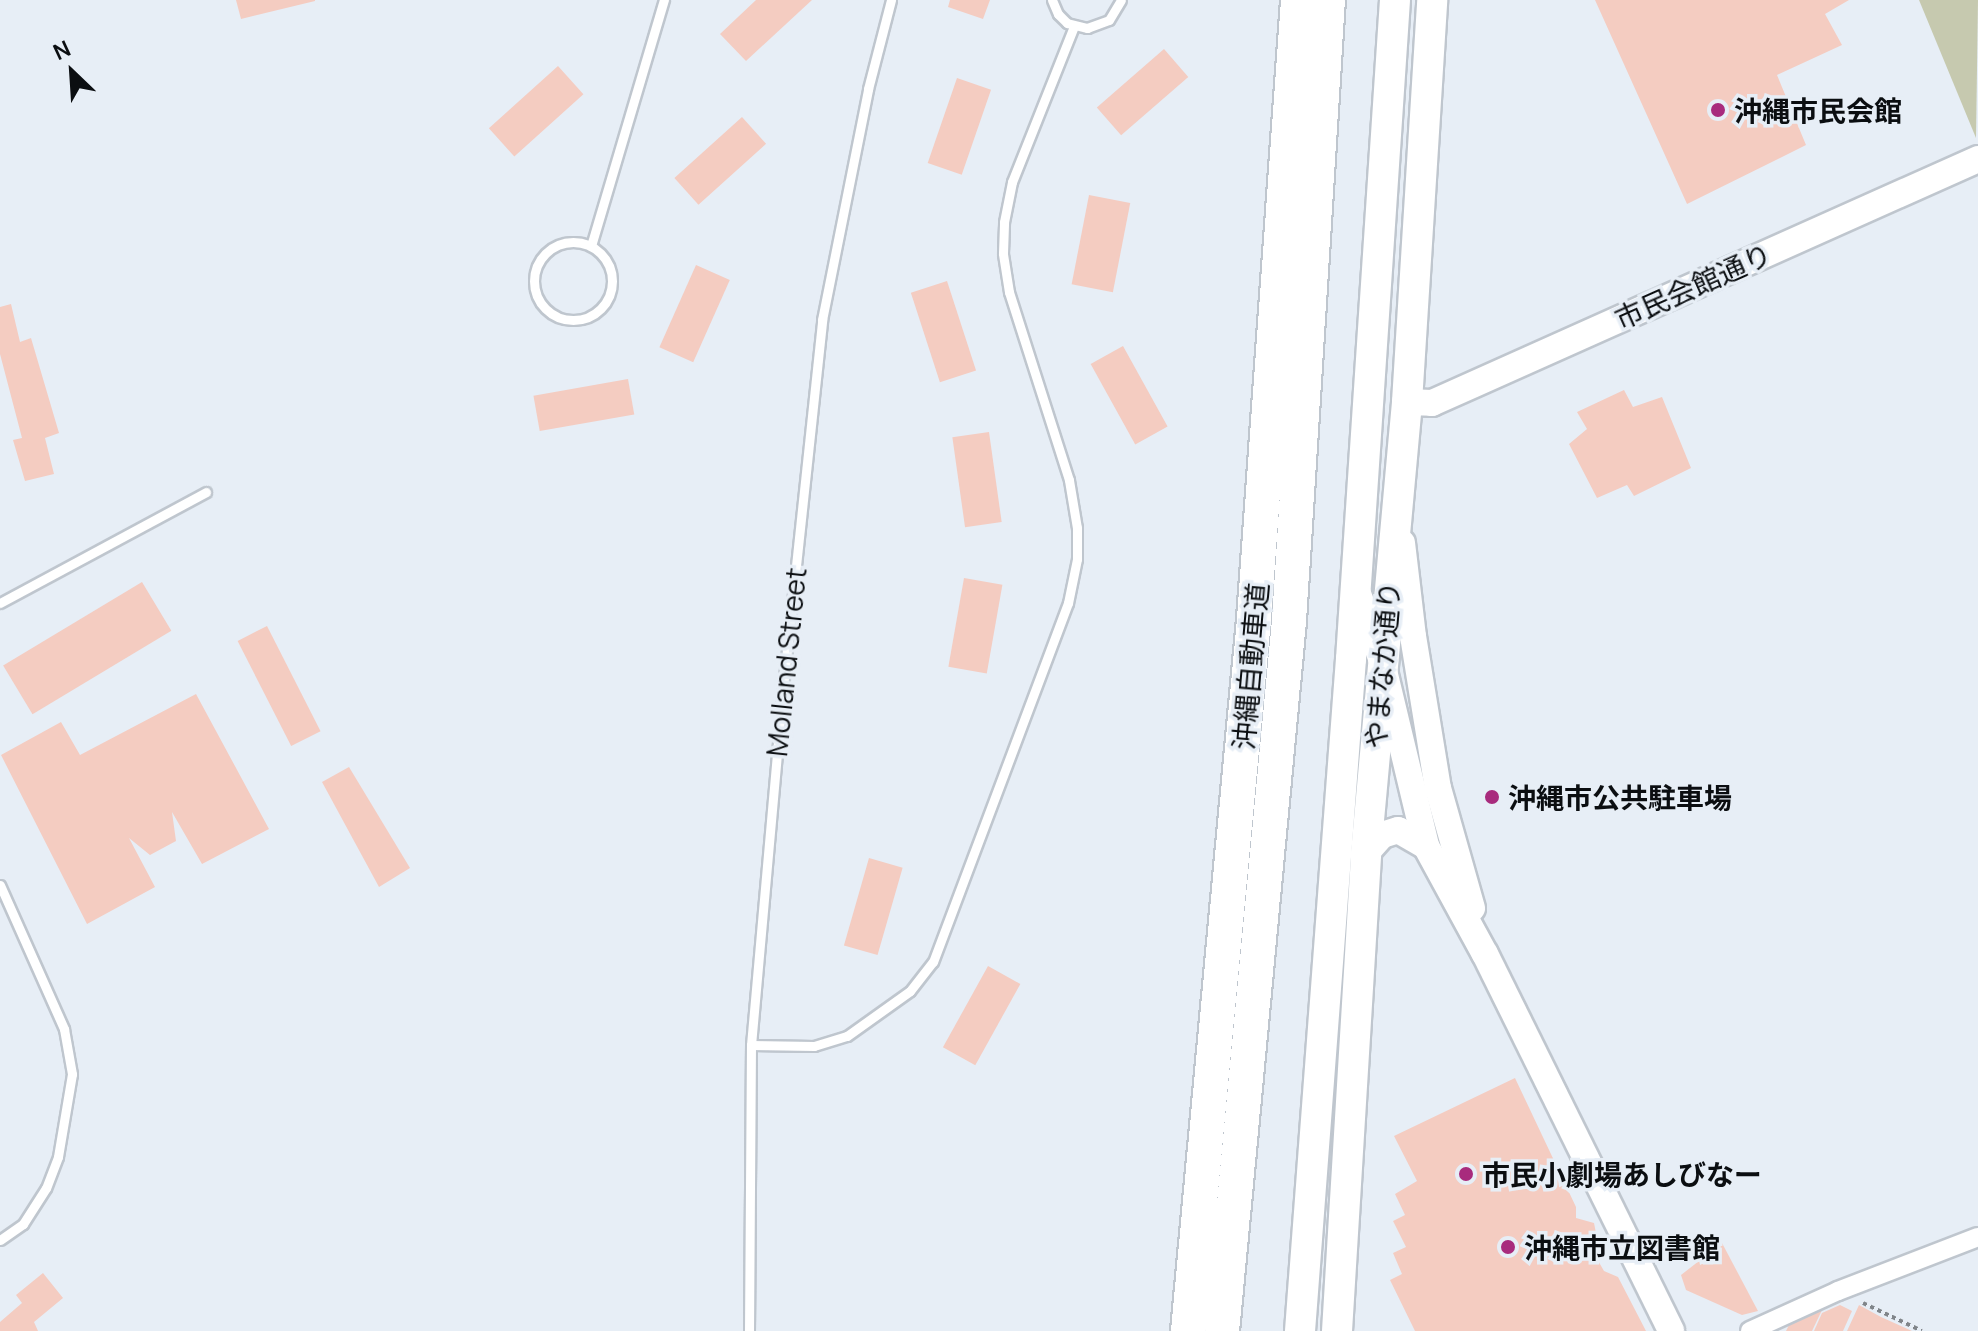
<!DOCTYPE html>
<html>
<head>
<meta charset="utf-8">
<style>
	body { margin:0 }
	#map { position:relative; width:1978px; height:1331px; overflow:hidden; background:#e7eef6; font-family:Manrope,"Noto Sans JP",sans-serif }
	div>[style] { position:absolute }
	.green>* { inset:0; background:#c6c9af }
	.building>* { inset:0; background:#f4ccc1; transform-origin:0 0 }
	.path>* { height:4px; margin-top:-2px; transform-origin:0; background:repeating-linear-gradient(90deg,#80858a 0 4px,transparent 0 8px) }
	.roads { filter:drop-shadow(2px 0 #bfc6ce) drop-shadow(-2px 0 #bfc6ce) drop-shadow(0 2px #bfc6ce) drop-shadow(0 -2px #bfc6ce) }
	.lane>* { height:9px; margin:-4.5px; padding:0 4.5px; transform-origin:4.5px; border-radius:4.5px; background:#fff }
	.lane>.ring { margin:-4.5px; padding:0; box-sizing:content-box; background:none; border:9px solid #fff; border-radius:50% }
	.street>* { height:18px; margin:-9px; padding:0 9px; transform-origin:9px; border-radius:9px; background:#fff }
	.secondary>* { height:26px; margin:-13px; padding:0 13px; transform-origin:13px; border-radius:13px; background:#fff }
	.primary>* { height:30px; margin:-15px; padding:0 15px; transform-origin:15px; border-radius:15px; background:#fff }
	.highway>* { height:34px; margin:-17px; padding:0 17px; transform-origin:17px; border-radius:17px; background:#fff }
	.dots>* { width:22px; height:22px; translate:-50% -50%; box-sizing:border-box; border:4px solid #e7eef6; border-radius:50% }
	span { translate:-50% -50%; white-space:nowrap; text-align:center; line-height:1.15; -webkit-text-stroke:7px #e7eef6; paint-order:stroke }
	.poi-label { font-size:28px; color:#0b0e11; font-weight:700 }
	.left { translate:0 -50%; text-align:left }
	.street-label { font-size:28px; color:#0b0e11 }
	.north { position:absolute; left:32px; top:32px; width:80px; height:80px; -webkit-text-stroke:6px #e7eef6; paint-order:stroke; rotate:335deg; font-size:22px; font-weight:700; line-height:32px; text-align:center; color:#0b0e11 }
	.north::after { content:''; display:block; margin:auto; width:28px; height:36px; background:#0b0e11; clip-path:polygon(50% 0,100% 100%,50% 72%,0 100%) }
</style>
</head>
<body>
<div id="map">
	<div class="green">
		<i style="clip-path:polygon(1919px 0,1978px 0,1976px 138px)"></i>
	</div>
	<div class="building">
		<i style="clip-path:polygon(236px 0,315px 0,315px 1px,241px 19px)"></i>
		<i style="clip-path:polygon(756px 0,812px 0,746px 61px,720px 34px)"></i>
		<i style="clip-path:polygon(950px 0,990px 0,983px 19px,948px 7px)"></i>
		<i style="clip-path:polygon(1595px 0,1849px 0,1825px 14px,1842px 45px,1777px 75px,1806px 145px,1687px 204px)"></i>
		<i style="left:1164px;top:49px;width:37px;height:89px;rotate:49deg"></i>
		<i style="left:558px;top:66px;width:38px;height:93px;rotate:48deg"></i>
		<i style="left:957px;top:78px;width:36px;height:90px;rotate:19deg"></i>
		<i style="left:742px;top:117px;width:36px;height:91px;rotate:48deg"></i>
		<i style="left:1089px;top:195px;width:42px;height:91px;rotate:11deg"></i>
		<i style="left:696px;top:265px;width:37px;height:90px;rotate:24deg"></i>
		<i style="left:947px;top:281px;width:94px;height:38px;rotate:72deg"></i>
		<i style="clip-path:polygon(11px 304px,20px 342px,31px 338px,59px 433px,45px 438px,54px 474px,25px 481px,13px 440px,22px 438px,0 354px,0 307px)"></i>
		<i style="left:1123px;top:346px;width:92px;height:37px;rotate:61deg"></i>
		<i style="left:628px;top:379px;width:36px;height:96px;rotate:80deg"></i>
		<i style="clip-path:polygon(1624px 390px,1633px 407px,1662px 397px,1691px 468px,1634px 496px,1627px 485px,1597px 498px,1569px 444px,1587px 429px,1577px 412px)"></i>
		<i style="left:989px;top:432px;width:91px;height:37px;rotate:82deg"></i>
		<i style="left:964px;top:578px;width:39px;height:90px;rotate:10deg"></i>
		<i style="left:142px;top:582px;width:57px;height:162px;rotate:59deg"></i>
		<i style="left:267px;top:626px;width:118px;height:33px;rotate:63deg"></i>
		<i style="clip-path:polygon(196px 694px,269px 829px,202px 864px,172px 812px,176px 841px,150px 855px,129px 838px,155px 887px,87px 924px,1px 755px,61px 722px,80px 755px)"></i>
		<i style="clip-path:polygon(349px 767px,410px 868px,379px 887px,322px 782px)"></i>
		<i style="left:869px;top:858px;width:35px;height:91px;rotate:16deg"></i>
		<i style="left:988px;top:966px;width:37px;height:93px;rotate:29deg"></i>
		<i style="clip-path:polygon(1515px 1078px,1576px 1207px,1576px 1218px,1594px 1223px,1598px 1243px,1593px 1252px,1604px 1271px,1618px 1277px,1646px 1331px,1415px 1331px,1390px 1280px,1402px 1274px,1393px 1253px,1406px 1247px,1393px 1221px,1405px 1215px,1395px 1194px,1417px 1181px,1394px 1136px)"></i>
		<i style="clip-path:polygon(1722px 1243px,1758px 1311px,1742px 1315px,1686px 1290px,1681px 1275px)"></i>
		<i style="clip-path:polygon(43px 1273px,63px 1298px,34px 1322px,38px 1331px,0 1331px,0 1322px,22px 1303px,16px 1295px)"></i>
		<i style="clip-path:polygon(1840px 1305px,1852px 1311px,1843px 1331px,1814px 1331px,1822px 1313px)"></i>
		<i style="clip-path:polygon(1859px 1305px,1881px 1317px,1912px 1331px,1847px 1331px)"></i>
		<i style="clip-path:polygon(1823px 1308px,1812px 1331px,1786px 1331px,1790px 1323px)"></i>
	</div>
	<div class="path">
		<i style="left:1863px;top:1303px;width:65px;rotate:25.4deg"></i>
	</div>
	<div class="roads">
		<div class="lane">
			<i style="left:1052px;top:0;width:15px;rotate:67deg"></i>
			<i style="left:1058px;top:14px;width:13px;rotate:45deg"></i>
			<i style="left:1067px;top:23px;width:21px;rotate:14deg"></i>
			<i style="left:1087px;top:28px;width:23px;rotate:-20deg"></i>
			<i style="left:1109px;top:20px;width:23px;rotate:-59deg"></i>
			<i class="ring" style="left:534px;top:242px;width:69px;height:69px"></i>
			<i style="left:591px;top:246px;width:257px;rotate:-73.5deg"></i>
			<i style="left:0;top:603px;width:234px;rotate:-28.3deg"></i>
			<i style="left:0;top:885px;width:158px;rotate:66deg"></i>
			<i style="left:64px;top:1029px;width:46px;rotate:79.9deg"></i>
			<i style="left:72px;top:1074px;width:84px;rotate:99.6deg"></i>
			<i style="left:58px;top:1157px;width:33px;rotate:111deg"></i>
			<i style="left:46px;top:1188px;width:43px;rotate:122.6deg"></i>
			<i style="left:23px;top:1224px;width:28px;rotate:145deg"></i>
			<i style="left:751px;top:1045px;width:63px;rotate:0.9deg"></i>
			<i style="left:814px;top:1046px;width:34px;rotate:-17deg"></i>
			<i style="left:847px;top:1036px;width:77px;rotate:-35.5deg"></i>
			<i style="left:910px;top:991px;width:37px;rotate:-52deg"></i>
			<i style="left:933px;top:962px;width:384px;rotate:-69.4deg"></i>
			<i style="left:1068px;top:603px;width:45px;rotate:-78.4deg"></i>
			<i style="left:1077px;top:559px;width:31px;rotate:-90deg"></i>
			<i style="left:1077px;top:528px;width:49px;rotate:-99.5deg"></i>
			<i style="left:1069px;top:480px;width:197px;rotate:-107.7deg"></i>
			<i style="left:1009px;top:292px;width:39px;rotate:-99deg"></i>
			<i style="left:1003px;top:253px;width:31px;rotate:-88deg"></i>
			<i style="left:1004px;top:222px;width:41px;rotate:-78.7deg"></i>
			<i style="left:1012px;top:182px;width:168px;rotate:-68.3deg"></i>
			<i style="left:749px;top:1331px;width:286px;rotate:-89.6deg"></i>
			<i style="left:751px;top:1045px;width:368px;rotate:-84.9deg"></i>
			<i style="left:784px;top:678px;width:360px;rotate:-83.9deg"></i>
			<i style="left:822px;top:320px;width:236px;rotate:-78.7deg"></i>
			<i style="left:868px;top:89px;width:92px;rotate:-75.5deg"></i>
		</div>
		<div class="street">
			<i style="left:1750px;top:1331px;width:97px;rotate:-24.4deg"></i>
			<i style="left:1838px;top:1291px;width:150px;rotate:-21.1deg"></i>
		</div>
		<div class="secondary">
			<i style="left:1407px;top:402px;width:25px;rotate:2deg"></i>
			<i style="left:1432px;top:403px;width:598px;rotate:-24.08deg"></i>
			<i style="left:1402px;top:543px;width:94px;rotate:83.3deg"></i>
			<i style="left:1413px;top:636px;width:154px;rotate:80.7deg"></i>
			<i style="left:1438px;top:788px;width:125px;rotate:74.2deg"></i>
			<i style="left:1357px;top:591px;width:71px;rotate:70.3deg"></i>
			<i style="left:1381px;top:658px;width:193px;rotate:76.5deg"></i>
			<i style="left:1426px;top:846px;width:123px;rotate:61.4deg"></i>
			<i style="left:1485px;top:954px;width:420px;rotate:63.7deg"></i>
			<i style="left:1366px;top:853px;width:24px;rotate:-48deg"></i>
			<i style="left:1382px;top:835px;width:17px;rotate:-17deg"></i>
			<i style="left:1398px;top:830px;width:32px;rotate:30deg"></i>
		</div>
		<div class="primary">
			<i style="left:1300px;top:1331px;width:674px;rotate:-85.66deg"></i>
			<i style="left:1351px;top:659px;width:660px;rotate:-86.18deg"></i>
			<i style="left:1337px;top:1331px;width:479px;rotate:-86.5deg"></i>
			<i style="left:1366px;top:853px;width:453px;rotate:-84.8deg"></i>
			<i style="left:1407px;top:402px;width:403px;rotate:-86.4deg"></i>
		</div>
		<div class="highway">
			<i style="left:1188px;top:1331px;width:715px;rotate:-84.7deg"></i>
			<i style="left:1254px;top:619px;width:621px;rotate:-85.93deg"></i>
			<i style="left:1222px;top:1331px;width:713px;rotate:-84.61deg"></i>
			<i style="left:1289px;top:621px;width:622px;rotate:-86.41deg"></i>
		</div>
	</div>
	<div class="dots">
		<i style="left:1718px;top:110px;background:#a82b7d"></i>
		<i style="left:1492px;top:797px;background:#a82b7d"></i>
		<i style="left:1466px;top:1174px;background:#a82b7d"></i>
		<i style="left:1508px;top:1247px;background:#a82b7d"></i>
	</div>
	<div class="poi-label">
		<span class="left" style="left:1734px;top:110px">沖縄市民会館</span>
		<span class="left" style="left:1508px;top:797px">沖縄市公共駐車場</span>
		<span class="left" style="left:1482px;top:1174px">市民小劇場あしびなー</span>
		<span class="left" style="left:1524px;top:1247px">沖縄市立図書館</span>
	</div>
	<div class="street-label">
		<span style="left:1693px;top:286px;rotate:-24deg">市民会館通り</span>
		<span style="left:786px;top:662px;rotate:-84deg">Molland Street</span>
		<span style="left:1382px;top:665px;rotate:-85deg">やまなか通り</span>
		<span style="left:1250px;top:666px;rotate:-85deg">沖縄自動車道</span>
	</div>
	<div class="north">N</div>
</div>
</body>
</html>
